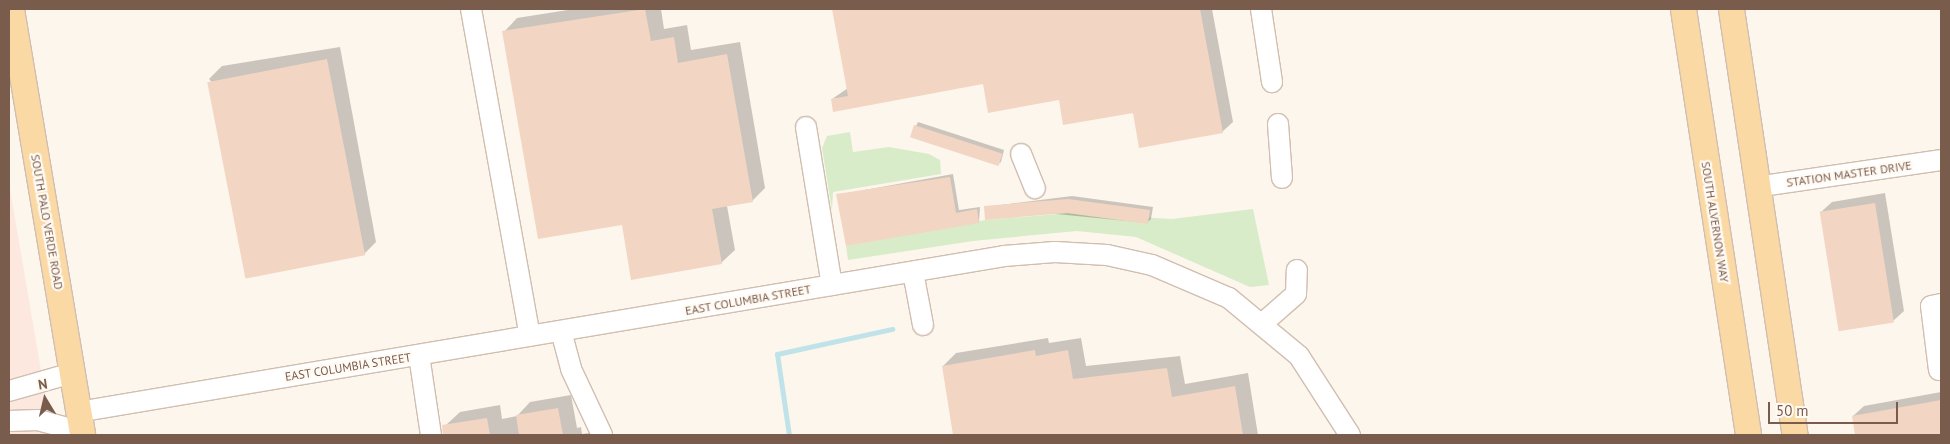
<!DOCTYPE html>
<html>
<head>
<meta charset="utf-8">
<style>
	body { margin:0 }
	#map { position:relative; width:1950px; height:444px; overflow:hidden; background:#fdf6ec; font-family:"PT Sans",sans-serif }
	div>[style] { position:absolute }
	.commercial>* { inset:0; background:#fde8e0 }
	.green>* { inset:0; background:#d8ecc9 }
	.shadow>* { inset:0; background:#0003 }
	.stream>* { height:5px; margin:-2.5px; padding:0 2.5px; transform-origin:2.5px; border-radius:2.5px; background:#bfe3e8 }
	.building>* { inset:0; background:#f3d5c3; transform-origin:0 0 }
	.roads { filter:drop-shadow(1px 0 #d1beb0) drop-shadow(-1px 0 #d1beb0) drop-shadow(0 1px #d1beb0) drop-shadow(0 -1px #d1beb0) }
	.minor>* { height:20px; margin:-10px; padding:0 10px; transform-origin:10px; border-radius:10px; background:#fff }
	.major>* { height:25px; margin:-12.5px; padding:0 12.5px; transform-origin:12.5px; border-radius:12.5px; background:#fbd9a5 }
	span { translate:-50% -50%; white-space:nowrap; text-align:center; line-height:1.15; -webkit-text-stroke:4.5px #fffaf3; paint-order:stroke }
	.street-label { font-size:12px; color:#7a5c4d }
	.frame { position:absolute; inset:0; border:10px solid #7a5c4d; pointer-events:none }
	.north { position:absolute; left:20px; top:374px; width:50px; height:50px; -webkit-text-stroke:4px #fffaf3; paint-order:stroke; rotate:351deg; font-size:14px; font-weight:700; line-height:20px; text-align:center; color:#7a5c4d }
	.north::after { content:''; display:block; margin:auto; width:18px; height:22px; background:#7a5c4d; clip-path:polygon(50% 0,100% 100%,50% 72%,0 100%) }
	.scale { position:absolute; left:1768px; top:402px; width:130px; height:22px; box-sizing:border-box; border:2px solid #7a5c4d; border-top:0; padding-left:6px; font-size:15px; line-height:18px; white-space:nowrap; color:#7a5c4d; -webkit-text-stroke:4px #fffaf3; paint-order:stroke }
</style>
</head>
<body>
<div id="map">
	<div class="commercial">
		<i style="clip-path:polygon(9px 183px,52px 435px,9px 435px)"></i>
	</div>
	<div class="green">
		<i style="clip-path:polygon(850px 132px,853px 152px,889px 147px,929px 154px,940px 160px,941px 174px,833px 192px,832px 211px,822px 148px,827px 136px)"></i>
		<i style="clip-path:polygon(1253px 209px,1269px 285px,1250px 287px,1136px 237px,1077px 231px,973px 241px,848px 260px,846px 246px,985px 220px,1070px 213px,1172px 219px)"></i>
	</div>
	<div class="shadow">
		<i style="clip-path:polygon(574px 9px,661px 9px,664px 29px,687px 25px,691px 50px,740px 42px,765px 188px,752px 201px,727px 206px,735px 250px,721px 263px,623px 223px,504px 32px,517px 18px)"></i>
		<i style="clip-path:polygon(833px 9px,1212px 9px,1233px 122px,1222px 132px,984px 82px,832px 99px,848px 88px)"></i>
		<i style="clip-path:polygon(340px 47px,376px 242px,363px 255px,209px 79px,222px 66px)"></i>
		<i style="clip-path:polygon(918px 122px,1004px 150px,1001px 162px,997px 165px,911px 136px)"></i>
		<i style="clip-path:polygon(953px 174px,959px 210px,980px 207px,979px 222px,837px 195px)"></i>
		<i style="clip-path:polygon(1885px 193px,1904px 311px,1893px 321px,1821px 212px,1832px 202px)"></i>
		<i style="clip-path:polygon(1072px 196px,1153px 207px,1151px 219px,1147px 223px,985px 207px)"></i>
		<i style="clip-path:polygon(1048px 338px,1049px 343px,1081px 338px,1086px 366px,1180px 356px,1185px 384px,1248px 373px,1258px 435px,954px 435px,943px 366px,956px 353px)"></i>
		<i style="clip-path:polygon(1941px 392px,1941px 435px,1856px 435px,1853px 416px,1864px 406px)"></i>
		<i style="clip-path:polygon(571px 395px,577px 428px,581px 427px,582px 434px,603px 431px,603px 435px,448px 435px,446px 425px,460px 412px,500px 405px,502px 419px,517px 416px,530px 402px)"></i>
	</div>
	<div class="stream">
		<i style="left:789px;top:435px;width:82px;rotate:-98.4deg"></i>
		<i style="left:777px;top:354px;width:118px;rotate:-12.3deg"></i>
	</div>
	<div class="building">
		<i style="clip-path:polygon(645px 9px,651px 41px,674px 37px,678px 63px,727px 54px,753px 202px,712px 209px,722px 264px,631px 280px,622px 225px,538px 239px,502px 31px)"></i>
		<i style="clip-path:polygon(832px 9px,1200px 9px,1223px 133px,1139px 148px,1133px 113px,1063px 125px,1059px 100px,988px 113px,983px 84px,833px 112px,831px 99px,848px 96px)"></i>
		<i style="left:327px;top:59px;width:200px;height:122px;rotate:79deg"></i>
		<i style="left:914px;top:125px;width:93px;height:13px;rotate:18deg"></i>
		<i style="clip-path:polygon(950px 177px,956px 213px,977px 209px,979px 223px,846px 246px,836px 194px)"></i>
		<i style="clip-path:polygon(1068px 199px,1150px 210px,1148px 224px,1067px 213px,985px 220px,984px 206px)"></i>
		<i style="left:1875px;top:203px;width:121px;height:56px;rotate:81deg"></i>
		<i style="clip-path:polygon(1035px 350px,1036px 356px,1068px 350px,1073px 379px,1167px 368px,1172px 397px,1235px 386px,1243px 435px,953px 435px,942px 366px)"></i>
		<i style="clip-path:polygon(1941px 400px,1941px 435px,1855px 435px,1852px 416px)"></i>
		<i style="clip-path:polygon(558px 408px,563px 435px,519px 435px,516px 415px)"></i>
		<i style="clip-path:polygon(487px 418px,490px 435px,443px 435px,442px 425px)"></i>
	</div>
	<div class="roads">
		<div class="minor">
			<i style="left:471px;top:9px;width:332px;rotate:79.8deg"></i>
			<i style="left:1261px;top:9px;width:74px;rotate:81.4deg"></i>
			<i style="left:1278px;top:124px;width:54px;rotate:85.8deg"></i>
			<i style="left:806px;top:127px;width:160px;rotate:80.7deg"></i>
			<i style="left:1021px;top:154px;width:37px;rotate:68deg"></i>
			<i style="left:1756px;top:187px;width:187px;rotate:-8.3deg"></i>
			<i style="left:913px;top:272px;width:54px;rotate:79.3deg"></i>
			<i style="left:1263px;top:323px;width:44px;rotate:-41.3deg"></i>
			<i style="left:1296px;top:294px;width:24px;rotate:-88deg"></i>
			<i style="left:561px;top:331px;width:39px;rotate:75deg"></i>
			<i style="left:571px;top:369px;width:73px;rotate:64.8deg"></i>
			<i style="left:419px;top:355px;width:81px;rotate:81.5deg"></i>
			<i style="left:1939px;top:370px;width:64px;rotate:-97.1deg"></i>
			<i style="left:1931px;top:306px;width:10px;rotate:-11deg"></i>
			<i style="left:9px;top:391px;width:66px;rotate:-15.9deg"></i>
			<i style="left:78px;top:412px;width:939px;rotate:-9.56deg"></i>
			<i style="left:1004px;top:256px;width:51px;rotate:-4.5deg"></i>
			<i style="left:1055px;top:252px;width:52px;rotate:3.3deg"></i>
			<i style="left:1107px;top:255px;width:46px;rotate:12.5deg"></i>
			<i style="left:1152px;top:265px;width:84px;rotate:23.2deg"></i>
			<i style="left:1229px;top:298px;width:91px;rotate:39.6deg"></i>
			<i style="left:1299px;top:356px;width:94px;rotate:57.2deg"></i>
			<i style="left:9px;top:421px;width:29px;rotate:-2deg"></i>
			<i style="left:38px;top:420px;width:46px;rotate:15.3deg"></i>
		</div>
		<div class="major">
			<i style="left:11px;top:9px;width:432px;rotate:80.5deg"></i>
			<i style="left:1683px;top:9px;width:431px;rotate:81.3deg"></i>
			<i style="left:1731px;top:9px;width:431px;rotate:81.5deg"></i>
		</div>
	</div>
	<div class="street-label">
		<span style="left:1849px;top:174px;rotate:-8deg">STATION MASTER DRIVE</span>
		<span style="left:47px;top:222px;rotate:80deg">SOUTH PALO VERDE ROAD</span>
		<span style="left:1715px;top:222px;rotate:81deg">SOUTH ALVERNON WAY</span>
		<span style="left:748px;top:300px;rotate:-10deg">EAST COLUMBIA STREET</span>
		<span style="left:348px;top:367px;rotate:-9deg">EAST COLUMBIA STREET</span>
	</div>
	<div class="frame"></div>
	<div class="north">N</div>
	<div class="scale">50 m</div>
</div>
</body>
</html>
